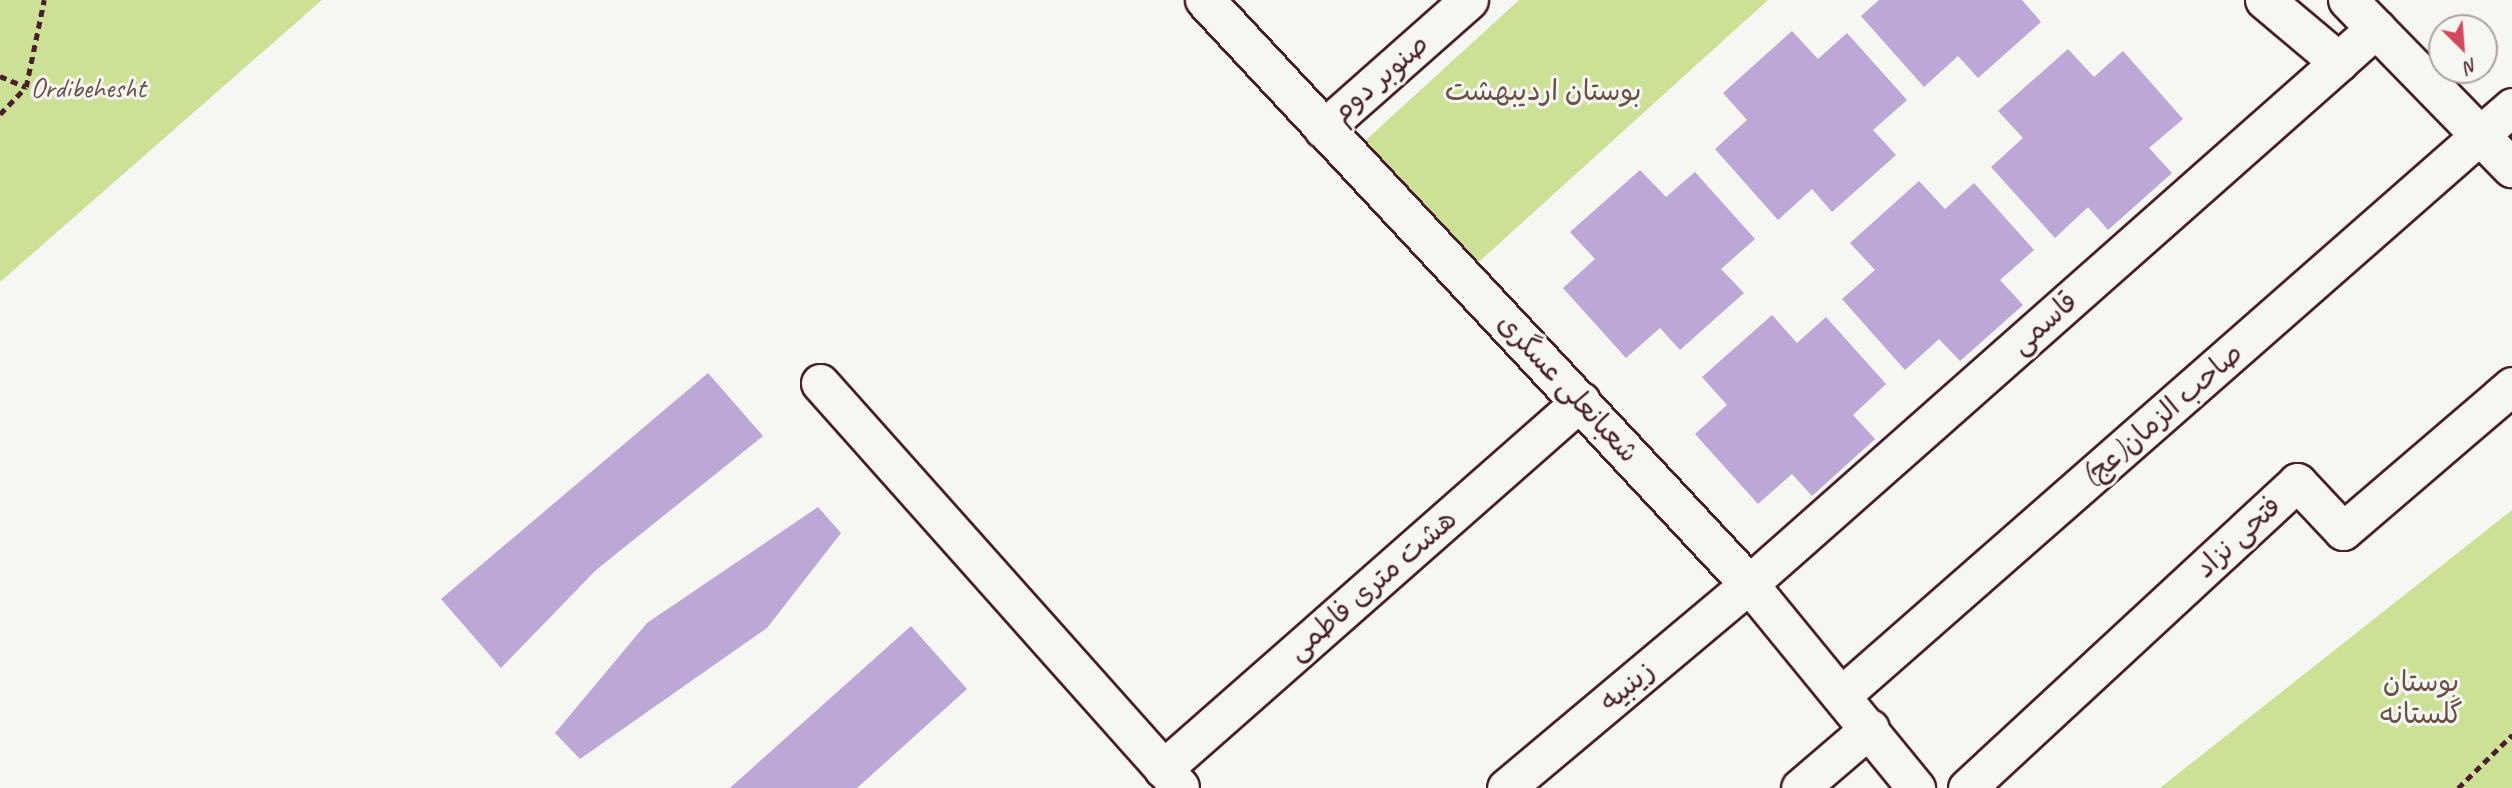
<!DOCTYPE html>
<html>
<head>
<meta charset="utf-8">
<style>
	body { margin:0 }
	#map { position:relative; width:2512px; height:788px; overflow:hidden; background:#f6f6f2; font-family:Caveat,"Playpen Sans Arabic",sans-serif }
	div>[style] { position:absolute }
	.green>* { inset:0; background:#cde196 }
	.building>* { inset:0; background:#bca7d6 }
	.path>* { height:4.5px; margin-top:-2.25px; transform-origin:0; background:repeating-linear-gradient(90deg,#4a1f2b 0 7px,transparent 0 12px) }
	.roads { filter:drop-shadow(2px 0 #4a1f2b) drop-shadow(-2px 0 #4a1f2b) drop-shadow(0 2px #4a1f2b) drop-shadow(0 -2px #4a1f2b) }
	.street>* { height:37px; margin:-18.5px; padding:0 18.5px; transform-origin:18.5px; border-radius:18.5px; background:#f6f6f2 }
	.secondary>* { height:38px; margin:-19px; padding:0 19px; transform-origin:19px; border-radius:19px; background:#f6f6f2 }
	span { translate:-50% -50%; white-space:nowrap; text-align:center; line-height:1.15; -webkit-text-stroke:6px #f6f6f2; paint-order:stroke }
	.street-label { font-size:28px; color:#4a1f2b }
	.park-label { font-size:28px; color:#6b5046 }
	.north { position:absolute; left:2428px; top:14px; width:70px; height:70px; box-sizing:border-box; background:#f6f6f2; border:2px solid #b1a0a2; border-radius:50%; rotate:155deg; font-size:19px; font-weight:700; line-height:28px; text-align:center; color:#4a1f2b }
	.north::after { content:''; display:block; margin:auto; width:24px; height:32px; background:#d1495b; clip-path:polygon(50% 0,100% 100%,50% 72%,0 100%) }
</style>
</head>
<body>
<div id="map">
	<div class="green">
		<i style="clip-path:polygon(0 0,322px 0,0 282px)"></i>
		<i style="clip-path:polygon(1519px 0,1768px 0,1471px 269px,1355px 150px)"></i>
		<i style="clip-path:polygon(2512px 510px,2512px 788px,2160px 788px)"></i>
	</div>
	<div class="building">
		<i style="clip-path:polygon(1879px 0,2022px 0,2041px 22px,1978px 78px,1958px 56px,1924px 87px,1861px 16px)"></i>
		<i style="clip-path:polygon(1792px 31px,1818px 59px,1847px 33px,1907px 100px,1873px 130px,1896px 155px,1832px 212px,1812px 189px,1778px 220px,1715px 149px,1747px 120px,1723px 93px)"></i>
		<i style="clip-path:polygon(2068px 49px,2094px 77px,2123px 51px,2183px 119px,2149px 148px,2172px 173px,2108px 230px,2088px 207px,2055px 238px,1991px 167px,2023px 138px,1998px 111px)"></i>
		<i style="clip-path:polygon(1640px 170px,1666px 197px,1695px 172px,1755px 239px,1721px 269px,1744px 293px,1680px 350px,1660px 328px,1626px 358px,1563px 288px,1595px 259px,1570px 232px)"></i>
		<i style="clip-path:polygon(1919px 181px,1945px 209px,1974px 183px,2034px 250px,2000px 280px,2023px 305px,1960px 361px,1939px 339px,1905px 370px,1842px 299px,1875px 270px,1850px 243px)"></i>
		<i style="clip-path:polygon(1772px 315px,1797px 343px,1826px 317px,1886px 384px,1853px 415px,1875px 439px,1812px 496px,1792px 474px,1758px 504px,1695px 434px,1727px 405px,1702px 377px)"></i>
		<i style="clip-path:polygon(708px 373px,763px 436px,596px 570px,501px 668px,441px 599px)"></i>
		<i style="clip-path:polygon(818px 507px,841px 533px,767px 628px,580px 759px,555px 733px,647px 623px)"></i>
		<i style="clip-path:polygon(911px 626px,967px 689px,857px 788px,730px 788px)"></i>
	</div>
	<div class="path">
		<i style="left:0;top:76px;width:28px;rotate:23deg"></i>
		<i style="left:0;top:114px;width:37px;rotate:-46deg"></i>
		<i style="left:26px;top:87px;width:89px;rotate:-78.3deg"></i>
		<i style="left:2458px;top:788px;width:76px;rotate:-44.5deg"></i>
	</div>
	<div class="roads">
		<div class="street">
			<i style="left:1323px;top:129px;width:195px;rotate:-41.5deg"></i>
			<i style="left:820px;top:383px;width:541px;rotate:48.3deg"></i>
			<i style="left:1749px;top:584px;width:264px;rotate:50.7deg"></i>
			<i style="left:1843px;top:694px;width:890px;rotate:-41.26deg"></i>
			<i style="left:1163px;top:769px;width:557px;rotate:-41.36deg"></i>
			<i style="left:1506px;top:788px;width:317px;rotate:-40deg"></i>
			<i style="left:1749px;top:584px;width:788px;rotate:-41.5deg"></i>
			<i style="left:1800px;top:788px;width:92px;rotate:-40.6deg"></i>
			<i style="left:1967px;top:788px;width:450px;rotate:-42.8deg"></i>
			<i style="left:2297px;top:482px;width:67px;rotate:46.8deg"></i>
			<i style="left:2343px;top:531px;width:223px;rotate:-40.6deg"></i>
		</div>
		<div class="secondary">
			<i style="left:1205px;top:0;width:798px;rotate:47.03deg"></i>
			<i style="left:2265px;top:0;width:97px;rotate:40deg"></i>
			<i style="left:2339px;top:62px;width:50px;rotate:-41.7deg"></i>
			<i style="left:2348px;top:0;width:235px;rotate:45.7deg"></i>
		</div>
	</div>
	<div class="street-label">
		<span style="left:1380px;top:78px;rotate:-41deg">صنوبر دوم</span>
		<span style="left:2044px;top:323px;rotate:-42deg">قاسمی</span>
		<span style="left:1568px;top:388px;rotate:47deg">شعبانعلی عسگری</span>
		<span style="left:2162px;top:415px;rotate:-41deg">صاحب الزمان(عج)</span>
		<span style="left:2238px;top:537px;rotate:-43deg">فتحی نزاد</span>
		<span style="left:1372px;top:585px;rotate:-41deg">هشت متری فاطمی</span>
		<span style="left:1627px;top:686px;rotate:-40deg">زینبیه</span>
	</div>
	<div class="park-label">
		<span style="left:88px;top:88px">Ordibehesht</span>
		<span style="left:1543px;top:91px">بوستان اردیبهشت</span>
		<span style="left:2421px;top:698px">بوستان<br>گلستانه</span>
	</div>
	<div class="north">N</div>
</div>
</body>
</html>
